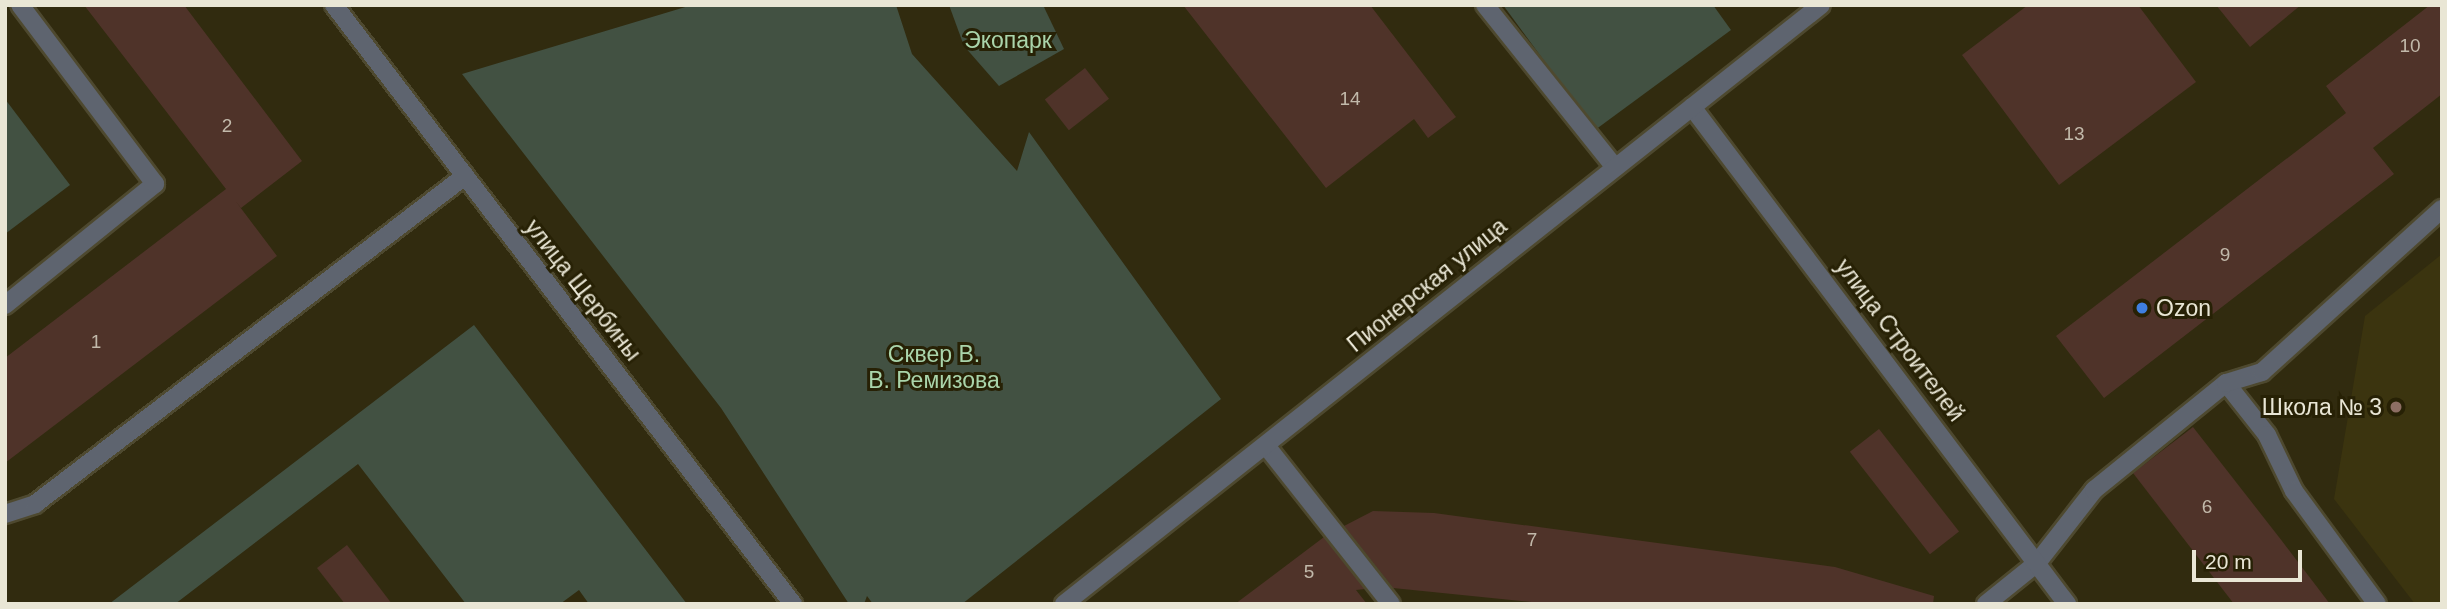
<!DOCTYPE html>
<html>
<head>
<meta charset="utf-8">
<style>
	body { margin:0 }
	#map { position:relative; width:2447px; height:609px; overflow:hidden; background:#312b0f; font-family:Helvetica,sans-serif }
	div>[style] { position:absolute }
	.built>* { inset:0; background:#3b340f }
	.green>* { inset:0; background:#425142 }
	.building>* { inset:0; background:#4f3329; transform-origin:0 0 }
	.roads { filter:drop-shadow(2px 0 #4e492f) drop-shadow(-2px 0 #4e492f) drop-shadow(0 2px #4e492f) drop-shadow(0 -2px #4e492f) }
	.service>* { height:18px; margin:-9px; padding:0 9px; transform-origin:9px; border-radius:9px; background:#5e646f }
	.tertiary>* { height:18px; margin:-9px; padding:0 9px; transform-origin:9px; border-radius:9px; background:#5e646f }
	.dots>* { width:19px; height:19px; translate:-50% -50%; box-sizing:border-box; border:4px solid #272105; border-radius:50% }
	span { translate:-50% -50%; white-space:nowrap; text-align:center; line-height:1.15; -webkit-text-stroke:6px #272105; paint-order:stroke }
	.number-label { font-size:19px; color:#c2b9aa }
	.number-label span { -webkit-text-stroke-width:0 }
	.park-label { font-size:23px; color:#aad5ab }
	.street-label { font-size:23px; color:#e9e6d5 }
	.poi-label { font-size:23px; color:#e9e6d5 }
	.left { translate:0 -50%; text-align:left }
	.right { translate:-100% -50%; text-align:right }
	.frame { position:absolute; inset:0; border:7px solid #e9e6d5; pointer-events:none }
	.scale { position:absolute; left:2192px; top:550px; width:110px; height:32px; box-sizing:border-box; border:4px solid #e9e6d5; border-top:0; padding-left:9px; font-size:21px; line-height:24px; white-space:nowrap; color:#e9e6d5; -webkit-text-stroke:5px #272105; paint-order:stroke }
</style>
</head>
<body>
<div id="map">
	<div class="built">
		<i style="clip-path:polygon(2442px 254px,2442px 604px,2415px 604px,2334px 499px,2365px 316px)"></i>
	</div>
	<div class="green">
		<i style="clip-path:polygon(692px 5px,896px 5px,912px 54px,1017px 171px,1029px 132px,1221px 399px,962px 604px,873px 604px,867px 596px,864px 604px,849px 604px,721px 408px,462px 74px)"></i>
		<i style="clip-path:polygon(949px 5px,1043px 5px,1064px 49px,999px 86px,964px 46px)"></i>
		<i style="clip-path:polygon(1503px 5px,1713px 5px,1731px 30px,1595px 130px)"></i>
		<i style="clip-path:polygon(5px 99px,70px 185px,5px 234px)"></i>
		<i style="clip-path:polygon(474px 325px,687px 604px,589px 604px,579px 590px,560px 604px,466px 604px,358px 464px,175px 604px,109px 604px)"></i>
	</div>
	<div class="building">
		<i style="clip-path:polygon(84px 5px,184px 5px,302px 161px,241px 208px,234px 199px,277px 256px,5px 463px,5px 358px,226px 189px)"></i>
		<i style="clip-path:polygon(1183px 5px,1370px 5px,1456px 117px,1428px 138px,1414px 119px,1326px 188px)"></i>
		<i style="clip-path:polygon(2028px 5px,2138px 5px,2196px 82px,2059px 185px,1962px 55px)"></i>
		<i style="clip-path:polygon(2216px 5px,2301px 5px,2250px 47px)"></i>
		<i style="clip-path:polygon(2430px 5px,2442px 5px,2442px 94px,2373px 148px,2394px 174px,2104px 398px,2056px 336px,2346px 113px,2326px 86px)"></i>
		<i style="left:1085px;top:68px;width:39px;height:51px;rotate:52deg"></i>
		<i style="clip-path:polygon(2193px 427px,2282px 541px,2330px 604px,2234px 604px,2133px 473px)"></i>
		<i style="left:1879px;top:429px;width:130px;height:37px;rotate:52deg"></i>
		<i style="clip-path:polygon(1373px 511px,1434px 513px,1835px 567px,1934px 596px,1933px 604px,1552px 604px,1393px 588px,1344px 526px)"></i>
		<i style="clip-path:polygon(1324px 537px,1365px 589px,1356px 590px,1367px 604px,1235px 604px)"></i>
		<i style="clip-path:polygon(347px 545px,392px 604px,345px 604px,317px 568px)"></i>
	</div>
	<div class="roads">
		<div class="service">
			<i style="left:1485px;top:5px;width:205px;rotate:51.3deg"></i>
			<i style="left:5px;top:305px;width:193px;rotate:-38.9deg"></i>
			<i style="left:155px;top:184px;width:224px;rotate:-127deg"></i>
			<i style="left:2226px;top:383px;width:66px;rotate:51.7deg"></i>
			<i style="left:2267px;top:435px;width:62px;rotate:64.3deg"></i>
			<i style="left:2294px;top:491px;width:140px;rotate:53.7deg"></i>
			<i style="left:1267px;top:447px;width:200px;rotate:51.7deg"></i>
			<i style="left:5px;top:514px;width:32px;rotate:-18deg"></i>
			<i style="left:35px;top:504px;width:541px;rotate:-37.34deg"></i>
			<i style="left:1986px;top:604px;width:65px;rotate:-38.8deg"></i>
			<i style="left:2037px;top:563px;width:93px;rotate:-52deg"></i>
			<i style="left:2094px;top:490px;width:170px;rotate:-39deg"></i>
			<i style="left:2226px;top:383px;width:38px;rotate:-17deg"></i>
			<i style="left:2262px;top:372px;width:243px;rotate:-42.2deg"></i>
		</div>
		<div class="tertiary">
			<i style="left:334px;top:5px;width:755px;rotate:52.54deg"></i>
			<i style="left:1692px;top:107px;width:623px;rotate:52.96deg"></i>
			<i style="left:1064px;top:604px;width:965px;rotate:-38.35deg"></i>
		</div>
	</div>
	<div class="dots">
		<i style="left:2142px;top:308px;background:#3f7fe0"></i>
		<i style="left:2396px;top:407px;background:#8d6e63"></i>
	</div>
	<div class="number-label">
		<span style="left:2410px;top:46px">10</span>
		<span style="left:1350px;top:99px">14</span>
		<span style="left:227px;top:126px">2</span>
		<span style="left:2074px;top:134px">13</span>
		<span style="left:2225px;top:255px">9</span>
		<span style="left:96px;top:342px">1</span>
		<span style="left:2207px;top:507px">6</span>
		<span style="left:1532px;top:540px">7</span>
		<span style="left:1309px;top:572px">5</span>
	</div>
	<div class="park-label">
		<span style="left:1008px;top:40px">Экопарк</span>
		<span style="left:934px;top:367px">Сквер В.<br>В. Ремизова</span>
	</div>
	<div class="street-label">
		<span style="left:1427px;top:285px;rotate:-39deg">Пионерская улица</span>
		<span style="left:583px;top:290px;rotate:52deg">улица Щербины</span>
		<span style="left:1900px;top:340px;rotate:53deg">улица Строителей</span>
	</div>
	<div class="poi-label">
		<span class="left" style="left:2156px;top:308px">Ozon</span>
		<span class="right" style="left:2382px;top:407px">Школа № 3</span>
	</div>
	<div class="frame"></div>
	<div class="scale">20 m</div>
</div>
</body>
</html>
